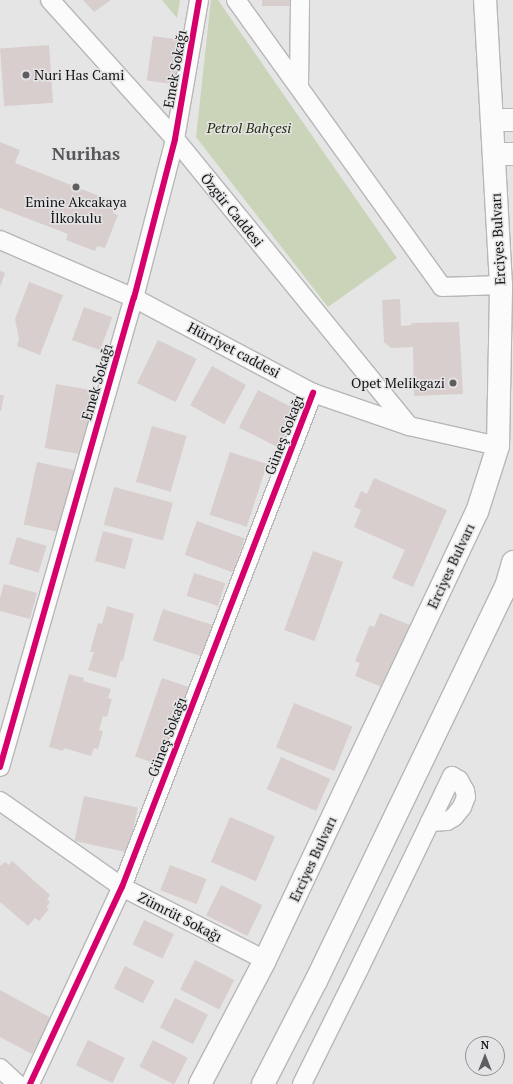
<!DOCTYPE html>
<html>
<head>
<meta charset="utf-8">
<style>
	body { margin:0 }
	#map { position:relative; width:513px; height:1084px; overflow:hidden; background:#e5e5e5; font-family:"PT Serif",serif }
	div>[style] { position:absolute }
	.green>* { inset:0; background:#cad4b8 }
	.building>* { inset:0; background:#d8cecd; transform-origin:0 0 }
	.roads { filter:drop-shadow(1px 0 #b7b7b7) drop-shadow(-1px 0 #b7b7b7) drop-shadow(0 1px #b7b7b7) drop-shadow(0 -1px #b7b7b7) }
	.street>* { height:18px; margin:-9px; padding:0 9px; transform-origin:9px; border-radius:9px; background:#fbfbfb }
	.secondary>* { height:22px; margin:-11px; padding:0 11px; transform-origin:11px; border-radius:11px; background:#fbfbfb }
	.highway>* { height:22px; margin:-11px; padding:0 11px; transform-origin:11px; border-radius:11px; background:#fbfbfb }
	.cycleway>* { height:6px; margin:-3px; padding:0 3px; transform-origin:3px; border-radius:3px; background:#d6006c }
	.dots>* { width:11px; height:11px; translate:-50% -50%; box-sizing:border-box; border:2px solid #e4e4e6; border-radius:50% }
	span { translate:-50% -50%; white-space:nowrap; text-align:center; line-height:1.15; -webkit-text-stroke:3px #e4e4e6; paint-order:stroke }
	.street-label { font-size:14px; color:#151516 }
	.poi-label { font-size:14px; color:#151516 }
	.left { translate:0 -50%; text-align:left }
	.right { translate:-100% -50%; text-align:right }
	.park-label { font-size:14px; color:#242f0d; font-style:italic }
	.district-label { font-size:18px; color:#565758; font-weight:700 }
	.north { position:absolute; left:465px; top:1036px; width:40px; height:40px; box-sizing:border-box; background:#e4e4e6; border:1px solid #919193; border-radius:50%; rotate:0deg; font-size:11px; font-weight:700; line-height:16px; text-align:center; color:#151516 }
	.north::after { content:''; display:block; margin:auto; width:14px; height:18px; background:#5e5e5e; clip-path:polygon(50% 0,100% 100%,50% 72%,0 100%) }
</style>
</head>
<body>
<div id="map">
	<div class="green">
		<i style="clip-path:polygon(162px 0,180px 0,177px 18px)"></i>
		<i style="clip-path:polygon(211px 0,218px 0,397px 258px,328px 307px,196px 137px)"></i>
	</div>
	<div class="building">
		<i style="clip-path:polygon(83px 0,111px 0,94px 12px)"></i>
		<i style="left:262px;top:0;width:36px;height:6px"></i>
		<i style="left:153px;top:36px;width:29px;height:45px;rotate:8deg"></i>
		<i style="left:49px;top:45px;width:58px;height:49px;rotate:86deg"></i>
		<i style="clip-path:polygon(0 142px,20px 150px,15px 163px,117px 203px,113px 213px,118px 215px,105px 248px,97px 246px,95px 251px,66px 240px,68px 234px,0 208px)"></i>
		<i style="clip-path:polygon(0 271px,5px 273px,0 287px)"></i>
		<i style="clip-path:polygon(29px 282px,63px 295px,40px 355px,17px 346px,19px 339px,15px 319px)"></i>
		<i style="clip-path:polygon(400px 299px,401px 326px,412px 325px,411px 323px,459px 322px,463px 394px,414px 396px,413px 347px,391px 348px,384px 342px,382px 300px)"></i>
		<i style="left:84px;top:307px;width:30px;height:35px;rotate:20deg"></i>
		<i style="left:158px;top:340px;width:43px;height:48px;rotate:26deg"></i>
		<i style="left:212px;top:366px;width:39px;height:45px;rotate:29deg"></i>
		<i style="left:56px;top:384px;width:42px;height:65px;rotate:10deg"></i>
		<i style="left:258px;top:390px;width:44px;height:42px;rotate:27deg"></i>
		<i style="clip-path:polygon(0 395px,4px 395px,1px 411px,0 411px)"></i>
		<i style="left:152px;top:426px;width:36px;height:58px;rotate:16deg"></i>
		<i style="left:230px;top:452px;width:39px;height:66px;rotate:18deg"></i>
		<i style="left:37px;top:462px;width:38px;height:64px;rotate:12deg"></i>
		<i style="clip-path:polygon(374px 478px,447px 510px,413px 587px,392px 578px,405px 550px,354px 527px,361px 510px,354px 507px,361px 491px,367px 494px)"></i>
		<i style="left:114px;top:487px;width:61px;height:39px;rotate:15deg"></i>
		<i style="left:197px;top:521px;width:51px;height:36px;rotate:20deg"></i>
		<i style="left:103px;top:531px;width:31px;height:31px;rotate:15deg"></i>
		<i style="left:17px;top:537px;width:31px;height:28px;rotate:17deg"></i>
		<i style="left:313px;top:551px;width:32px;height:84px;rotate:20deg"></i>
		<i style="left:194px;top:573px;width:33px;height:24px;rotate:18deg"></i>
		<i style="clip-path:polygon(4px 584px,37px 593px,30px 619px,0 611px,0 598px)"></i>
		<i style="clip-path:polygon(107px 606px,134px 614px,123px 661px,121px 660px,116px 678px,88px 670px,94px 652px,90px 652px,98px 623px,102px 624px)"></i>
		<i style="left:163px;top:609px;width:57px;height:33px;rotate:18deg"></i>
		<i style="clip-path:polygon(380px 613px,410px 625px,384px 688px,355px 676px,360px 663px,355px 661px,370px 625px,374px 627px)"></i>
		<i style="clip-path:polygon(69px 674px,84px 678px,83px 681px,111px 689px,108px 698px,112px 699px,107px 717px,103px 716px,99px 730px,103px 731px,98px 749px,94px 748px,91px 756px,64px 748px,63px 751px,49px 747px)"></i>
		<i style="left:162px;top:678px;width:31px;height:83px;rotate:19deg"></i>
		<i style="left:294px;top:703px;width:63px;height:48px;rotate:22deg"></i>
		<i style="left:281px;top:757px;width:54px;height:35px;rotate:24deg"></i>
		<i style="left:84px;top:796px;width:55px;height:46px;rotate:12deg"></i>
		<i style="left:230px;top:817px;width:49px;height:49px;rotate:23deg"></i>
		<i style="clip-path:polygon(12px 861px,50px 895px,47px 899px,50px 902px,46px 907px,49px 909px,39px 921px,35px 918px,28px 926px,0 902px,0 866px,5px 862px,9px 865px)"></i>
		<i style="left:170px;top:865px;width:39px;height:27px;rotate:21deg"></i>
		<i style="left:221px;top:885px;width:46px;height:34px;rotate:26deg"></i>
		<i style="left:144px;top:920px;width:33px;height:27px;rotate:25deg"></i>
		<i style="left:195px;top:960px;width:44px;height:33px;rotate:27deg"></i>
		<i style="left:125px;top:966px;width:33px;height:25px;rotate:27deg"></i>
		<i style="clip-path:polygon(0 990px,51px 1018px,32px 1054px,0 1037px)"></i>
		<i style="left:175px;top:998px;width:37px;height:33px;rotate:27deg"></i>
		<i style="left:88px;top:1040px;width:41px;height:28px;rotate:26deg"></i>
		<i style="left:153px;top:1040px;width:39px;height:30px;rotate:27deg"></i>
	</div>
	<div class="roads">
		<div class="street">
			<i style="left:50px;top:0;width:187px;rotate:48deg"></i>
			<i style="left:175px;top:139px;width:370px;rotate:50.8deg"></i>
			<i style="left:236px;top:0;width:353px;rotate:54.3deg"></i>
			<i style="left:442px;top:287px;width:59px;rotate:-1.9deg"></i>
			<i style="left:299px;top:85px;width:85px;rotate:-89.3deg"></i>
			<i style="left:0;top:240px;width:146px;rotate:23.4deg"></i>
			<i style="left:134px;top:298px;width:203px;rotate:28deg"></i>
			<i style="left:313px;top:393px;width:102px;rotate:19deg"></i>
			<i style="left:409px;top:426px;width:91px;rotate:12.7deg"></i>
			<i style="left:0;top:767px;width:488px;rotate:-74.1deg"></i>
			<i style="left:134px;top:298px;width:164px;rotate:-75.5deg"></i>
			<i style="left:175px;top:139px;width:141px;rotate:-80.2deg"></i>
			<i style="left:0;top:801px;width:149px;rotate:35.2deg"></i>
			<i style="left:122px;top:887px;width:161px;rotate:27deg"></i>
			<i style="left:0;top:1068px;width:23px;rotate:43deg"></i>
			<i style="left:30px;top:1084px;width:217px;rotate:-65deg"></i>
			<i style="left:122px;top:887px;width:530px;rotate:-68.86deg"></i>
			<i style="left:302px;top:1084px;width:128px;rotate:-63.6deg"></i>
			<i style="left:359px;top:969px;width:163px;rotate:-64.2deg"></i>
			<i style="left:430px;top:822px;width:51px;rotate:-64.4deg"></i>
			<i style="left:452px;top:776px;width:8px;rotate:30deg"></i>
			<i style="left:459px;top:780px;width:13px;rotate:61deg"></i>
			<i style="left:465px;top:791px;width:6px;rotate:81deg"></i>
			<i style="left:466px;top:797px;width:11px;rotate:112deg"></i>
			<i style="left:462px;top:807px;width:13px;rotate:129deg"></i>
			<i style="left:454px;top:817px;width:8px;rotate:150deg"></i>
			<i style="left:447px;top:821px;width:17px;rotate:177deg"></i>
		</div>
		<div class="secondary">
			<i style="left:492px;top:120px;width:21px"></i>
			<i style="left:494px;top:154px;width:19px"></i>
		</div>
		<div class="highway">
			<i style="left:200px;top:1084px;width:140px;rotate:-62.3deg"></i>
			<i style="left:265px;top:960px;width:496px;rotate:-64.7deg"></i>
			<i style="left:477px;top:512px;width:69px;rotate:-72.3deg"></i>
			<i style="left:498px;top:446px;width:161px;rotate:-88.9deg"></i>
			<i style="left:501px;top:285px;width:285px;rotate:-93.2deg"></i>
			<i style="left:263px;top:1084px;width:116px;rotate:-62.8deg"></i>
			<i style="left:316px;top:981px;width:437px;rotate:-64.3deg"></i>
			<i style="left:506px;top:587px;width:26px;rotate:-74deg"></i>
		</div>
	</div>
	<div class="cycleway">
		<i style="left:0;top:767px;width:488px;rotate:-74.1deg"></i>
		<i style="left:134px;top:298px;width:164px;rotate:-75.5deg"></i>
		<i style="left:175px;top:139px;width:141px;rotate:-80.2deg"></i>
		<i style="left:30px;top:1084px;width:217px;rotate:-65deg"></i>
		<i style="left:122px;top:887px;width:530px;rotate:-68.86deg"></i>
	</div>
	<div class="dots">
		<i style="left:26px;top:75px;background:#5e5e5e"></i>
		<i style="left:76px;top:187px;background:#5e5e5e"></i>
		<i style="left:453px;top:383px;background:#5e5e5e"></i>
	</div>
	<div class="street-label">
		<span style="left:175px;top:69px;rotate:-80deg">Emek Sokağı</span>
		<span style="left:232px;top:210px;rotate:51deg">Özgür Caddesi</span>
		<span style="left:498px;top:239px;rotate:-93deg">Erciyes Bulvarı</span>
		<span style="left:234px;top:350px;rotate:28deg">Hürriyet caddesi</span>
		<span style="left:97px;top:382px;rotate:-74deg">Emek Sokağı</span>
		<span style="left:284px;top:435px;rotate:-69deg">Güneş Sokağı</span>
		<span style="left:451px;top:566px;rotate:-65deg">Erciyes Bulvarı</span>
		<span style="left:167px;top:737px;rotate:-69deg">Güneş Sokağı</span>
		<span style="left:313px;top:859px;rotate:-65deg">Erciyes Bulvarı</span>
		<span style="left:180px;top:917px;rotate:27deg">Zümrüt Sokağı</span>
	</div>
	<div class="poi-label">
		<span class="left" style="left:34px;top:75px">Nuri Has Cami</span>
		<span style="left:76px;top:210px">Emine Akcakaya<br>İlkokulu</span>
		<span class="right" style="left:445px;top:383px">Opet Melikgazi</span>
	</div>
	<div class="park-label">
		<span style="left:249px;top:128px">Petrol Bahçesi</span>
	</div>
	<div class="district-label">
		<span style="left:86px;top:153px">Nurihas</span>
	</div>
	<div class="north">N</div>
</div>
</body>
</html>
